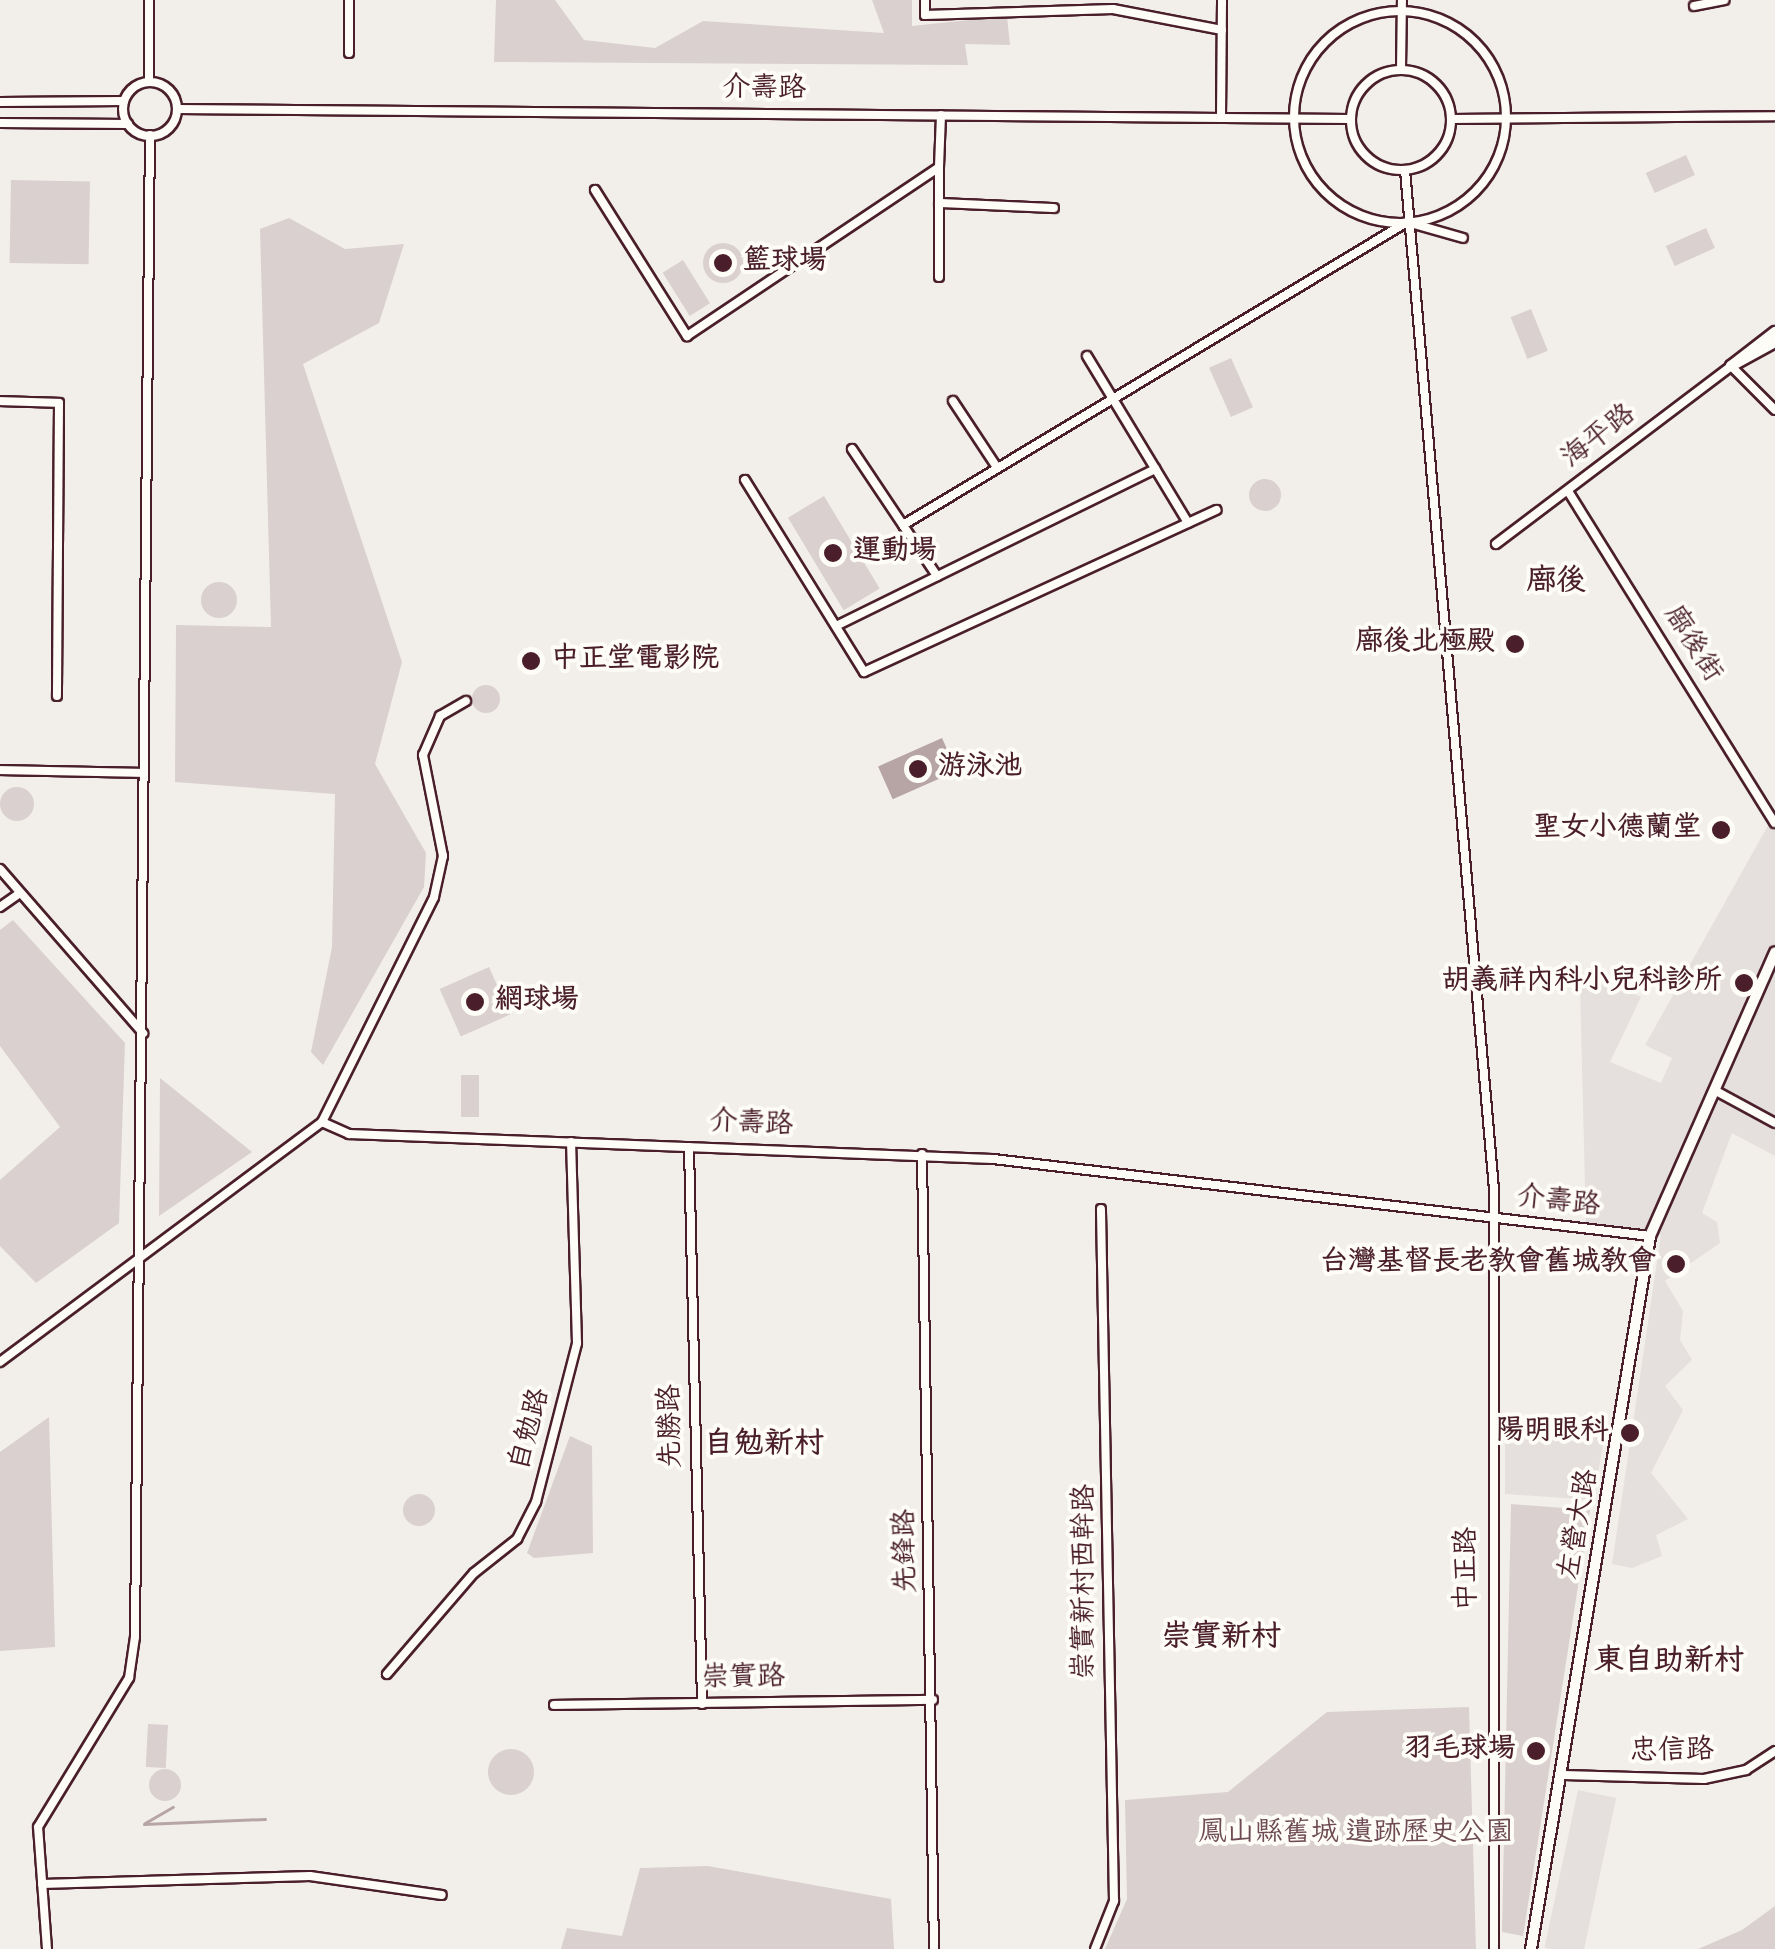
<!DOCTYPE html>
<html>
<head>
<meta charset="utf-8">
<style>
	body { margin:0 }
	#map { position:relative; width:1775px; height:1949px; overflow:hidden; background:#f2efeb; font-family:"Gochi Hand","LXGW WenKai TC",sans-serif }
	div>[style] { position:absolute }
	.built>* { inset:0; background:#e5dfdd; transform-origin:0 0 }
	.green>* { inset:0; background:#d9d0cf; transform-origin:0 0 }
	.round { border-radius:50% }
	.water>* { inset:0; background:#b7a5a6; transform-origin:0 0 }
	.stream>* { height:2.5px; margin:-1.25px; padding:0 1.25px; transform-origin:1.25px; border-radius:1.25px; background:#b7a5a6 }
	.roads { filter:drop-shadow(2px 0 #4a1f2b) drop-shadow(-2px 0 #4a1f2b) drop-shadow(0 2px #4a1f2b) drop-shadow(0 -2px #4a1f2b) }
	.minor>* { height:8px; margin:-4px; padding:0 4px; transform-origin:4px; border-radius:4px; background:#fdfcf7 }
	.minor>.ring { margin:-4px; padding:0; box-sizing:content-box; background:none; border:8px solid #fdfcf7; border-radius:50% }
	.tertiary>* { height:10px; margin:-5px; padding:0 5px; transform-origin:5px; border-radius:5px; background:#fdfcf7 }
	.dots>* { width:28px; height:28px; translate:-50% -50%; box-sizing:border-box; border:5px solid #fdfcf7; border-radius:50% }
	span { translate:-50% -50%; white-space:nowrap; text-align:center; line-height:1.15; -webkit-text-stroke:8px #fdfcf7; paint-order:stroke }
	.street-label { font-size:28px; color:#4a1f2b }
	.poi-label { font-size:28px; color:#4a1f2b; font-weight:700 }
	.left { translate:0 -50%; text-align:left }
	.right { translate:-100% -50%; text-align:right }
	.park-label { font-size:28px; color:#6e4b54 }
	.neighbourhood-label { font-size:30px; color:#4a1f2b; font-weight:700 }
</style>
</head>
<body>
<div id="map">
	<div class="built">
		<i style="clip-path:polygon(1775px 813px,1775px 1156px,1732px 1133px,1702px 1213px,1717px 1222px,1720px 1243px,1665px 1281px,1683px 1311px,1680px 1340px,1692px 1360px,1665px 1386px,1683px 1410px,1651px 1473px,1688px 1519px,1656px 1535px,1662px 1556px,1632px 1568px,1612px 1564px,1661px 1235px,1586px 1224px,1580px 988px,1591px 973px,1641px 997px,1610px 1062px,1661px 1083px,1672px 1058px,1645px 1045px)"></i>
		<i style="clip-path:polygon(1607px 1424px,1593px 1500px,1505px 1494px,1505px 1429px)"></i>
		<i style="left:1578px;top:1790px;width:39px;height:161px;rotate:12deg"></i>
	</div>
	<div class="green">
		<i style="clip-path:polygon(496px 0,555px 0,584px 40px,655px 48px,703px 21px,884px 33px,872px 0,912px 0,912px 26px,1007px 16px,1010px 45px,965px 44px,968px 65px,494px 62px)"></i>
		<i style="left:1686px;top:155px;width:22px;height:44px;rotate:66deg"></i>
		<i style="left:11px;top:180px;width:79px;height:83px;rotate:1deg"></i>
		<i style="clip-path:polygon(289px 218px,345px 249px,404px 244px,379px 323px,303px 364px,402px 662px,375px 764px,426px 853px,424px 887px,323px 1065px,311px 1052px,332px 947px,335px 794px,175px 782px,176px 625px,271px 627px,260px 229px)"></i>
		<i style="left:1706px;top:228px;width:22px;height:44px;rotate:66deg"></i>
		<i class="round" style="left:703px;top:243px;width:40px;height:40px"></i>
		<i style="left:683px;top:260px;width:51px;height:24px;rotate:58deg"></i>
		<i style="left:1531px;top:309px;width:45px;height:22px;rotate:68deg"></i>
		<i style="left:1231px;top:358px;width:54px;height:24px;rotate:66deg"></i>
		<i class="round" style="left:1249px;top:479px;width:32px;height:32px"></i>
		<i style="left:824px;top:496px;width:108px;height:42px;rotate:59deg"></i>
		<i class="round" style="left:201px;top:582px;width:36px;height:36px"></i>
		<i class="round" style="left:472px;top:685px;width:28px;height:28px"></i>
		<i class="round" style="left:0;top:787px;width:34px;height:34px"></i>
		<i style="clip-path:polygon(13px 920px,125px 1043px,119px 1223px,36px 1283px,0 1246px,0 1180px,60px 1127px,0 1046px,0 930px)"></i>
		<i style="left:489px;top:967px;width:52px;height:54px;rotate:66deg"></i>
		<i style="left:461px;top:1075px;width:18px;height:42px"></i>
		<i style="clip-path:polygon(160px 1078px,252px 1152px,159px 1216px)"></i>
		<i style="clip-path:polygon(49px 1417px,55px 1647px,0 1651px,0 1452px)"></i>
		<i style="clip-path:polygon(570px 1436px,592px 1446px,593px 1553px,534px 1558px,527px 1553px)"></i>
		<i class="round" style="left:403px;top:1494px;width:32px;height:32px"></i>
		<i style="clip-path:polygon(1511px 1504px,1590px 1510px,1523px 1936px,1502px 1932px)"></i>
		<i style="clip-path:polygon(1469px 1707px,1476px 1949px,1105px 1949px,1127px 1899px,1125px 1800px,1228px 1792px,1327px 1712px)"></i>
		<i style="left:148px;top:1724px;width:20px;height:43px;rotate:3deg"></i>
		<i class="round" style="left:488px;top:1749px;width:46px;height:46px"></i>
		<i class="round" style="left:149px;top:1769px;width:32px;height:32px"></i>
		<i style="clip-path:polygon(708px 1866px,891px 1899px,894px 1949px,561px 1949px,567px 1928px,622px 1936px,640px 1868px)"></i>
		<i style="clip-path:polygon(1775px 1906px,1775px 1949px,1698px 1949px,1742px 1930px)"></i>
	</div>
	<div class="water">
		<i style="left:942px;top:738px;width:36px;height:70px;rotate:66deg"></i>
	</div>
	<div class="stream">
		<i style="left:145px;top:1823px;width:32px;rotate:-30deg"></i>
		<i style="left:144px;top:1824px;width:121px;rotate:-2.4deg"></i>
	</div>
	<div class="roads">
		<div class="minor">
			<i style="left:149px;top:0;width:82px;rotate:90deg"></i>
			<i style="left:349px;top:0;width:53px;rotate:90deg"></i>
			<i style="left:925px;top:0;width:15px;rotate:90deg"></i>
			<i style="left:925px;top:15px;width:188px;rotate:-1.8deg"></i>
			<i style="left:1113px;top:9px;width:111px;rotate:10.9deg"></i>
			<i style="left:1694px;top:6px;width:31px;rotate:-11deg"></i>
			<i class="ring" style="left:1294px;top:11px;width:204px;height:204px"></i>
			<i style="left:1401px;top:69px;width:69px;rotate:-89.2deg"></i>
			<i class="ring" style="left:1351px;top:70px;width:92px;height:92px"></i>
			<i class="ring" style="left:123px;top:82px;width:46px;height:46px"></i>
			<i style="left:0;top:102px;width:124px;rotate:-0.5deg"></i>
			<i style="left:177px;top:109px;width:1173px;rotate:0.49deg"></i>
			<i style="left:1221px;top:117px;width:117px;rotate:-89.5deg"></i>
			<i style="left:1452px;top:119px;width:323px;rotate:-0.5deg"></i>
			<i style="left:0;top:123px;width:128px;rotate:0.4deg"></i>
			<i style="left:939px;top:167px;width:110px;rotate:90deg"></i>
			<i style="left:1405px;top:170px;width:1023px;rotate:85.01deg"></i>
			<i style="left:1494px;top:1189px;width:760px;rotate:90deg"></i>
			<i style="left:595px;top:190px;width:173px;rotate:57.8deg"></i>
			<i style="left:687px;top:336px;width:303px;rotate:-33.8deg"></i>
			<i style="left:939px;top:167px;width:52px;rotate:-87.8deg"></i>
			<i style="left:939px;top:203px;width:115px;rotate:2.5deg"></i>
			<i style="left:1087px;top:356px;width:195px;rotate:58.8deg"></i>
			<i style="left:0;top:401px;width:59px;rotate:1.9deg"></i>
			<i style="left:59px;top:403px;width:293px;rotate:90.4deg"></i>
			<i style="left:953px;top:401px;width:78px;rotate:56.5deg"></i>
			<i style="left:852px;top:449px;width:153px;rotate:56.2deg"></i>
			<i style="left:745px;top:480px;width:226px;rotate:58.2deg"></i>
			<i style="left:864px;top:672px;width:388px;rotate:-24.7deg"></i>
			<i style="left:1568px;top:491px;width:391px;rotate:58.1deg"></i>
			<i style="left:903px;top:525px;width:588px;rotate:-31.01deg"></i>
			<i style="left:1407px;top:222px;width:58px;rotate:15.9deg"></i>
			<i style="left:1496px;top:544px;width:295px;rotate:-37.1deg"></i>
			<i style="left:1731px;top:366px;width:62px;rotate:45deg"></i>
			<i style="left:836px;top:626px;width:356px;rotate:-26.2deg"></i>
			<i style="left:0;top:770px;width:143px;rotate:1.2deg"></i>
			<i style="left:0;top:869px;width:218px;rotate:48.9deg"></i>
			<i style="left:0;top:907px;width:24px;rotate:-35deg"></i>
			<i style="left:1714px;top:1090px;width:69px;rotate:28.4deg"></i>
			<i style="left:322px;top:1122px;width:30px;rotate:24deg"></i>
			<i style="left:349px;top:1134px;width:644px;rotate:2.22deg"></i>
			<i style="left:993px;top:1159px;width:661px;rotate:6.68deg"></i>
			<i style="left:322px;top:1122px;width:251px;rotate:-63.5deg"></i>
			<i style="left:434px;top:897px;width:42px;rotate:-77.6deg"></i>
			<i style="left:443px;top:856px;width:103px;rotate:-101.2deg"></i>
			<i style="left:423px;top:755px;width:43px;rotate:-66.4deg"></i>
			<i style="left:440px;top:716px;width:30px;rotate:-30deg"></i>
			<i style="left:689px;top:1147px;width:557px;rotate:88.66deg"></i>
			<i style="left:922px;top:1154px;width:795px;rotate:89.14deg"></i>
			<i style="left:0;top:1362px;width:402px;rotate:-36.7deg"></i>
			<i style="left:387px;top:1674px;width:133px;rotate:-49.3deg"></i>
			<i style="left:474px;top:1573px;width:55px;rotate:-38.3deg"></i>
			<i style="left:517px;top:1539px;width:42px;rotate:-62.8deg"></i>
			<i style="left:536px;top:1502px;width:164px;rotate:-75.5deg"></i>
			<i style="left:577px;top:1343px;width:201px;rotate:-91.7deg"></i>
			<i style="left:554px;top:1705px;width:379px;rotate:-0.8deg"></i>
			<i style="left:1564px;top:1775px;width:140px;rotate:1.6deg"></i>
			<i style="left:1704px;top:1779px;width:43px;rotate:-12.1deg"></i>
			<i style="left:1746px;top:1770px;width:35px;rotate:-33deg"></i>
			<i style="left:42px;top:1884px;width:268px;rotate:-1.7deg"></i>
			<i style="left:310px;top:1876px;width:133px;rotate:8.2deg"></i>
			<i style="left:47px;top:1949px;width:122px;rotate:-94.2deg"></i>
			<i style="left:38px;top:1827px;width:175px;rotate:-58.6deg"></i>
			<i style="left:129px;top:1678px;width:41px;rotate:-81.7deg"></i>
			<i style="left:135px;top:1637px;width:1502px;rotate:-89.43deg"></i>
			<i style="left:1095px;top:1949px;width:52px;rotate:-68.4deg"></i>
			<i style="left:1114px;top:1901px;width:692px;rotate:-91.08deg"></i>
		</div>
		<div class="tertiary">
			<i style="left:1731px;top:366px;width:56px;rotate:-37.7deg"></i>
			<i style="left:1731px;top:366px;width:50px;rotate:-28.6deg"></i>
			<i style="left:1531px;top:1949px;width:723px;rotate:-80.52deg"></i>
			<i style="left:1650px;top:1236px;width:310px;rotate:-66.2deg"></i>
		</div>
	</div>
	<div class="dots">
		<i style="left:723px;top:263px;background:#4a1f2b"></i>
		<i style="left:833px;top:553px;background:#4a1f2b"></i>
		<i style="left:1515px;top:644px;background:#4a1f2b"></i>
		<i style="left:531px;top:661px;background:#4a1f2b"></i>
		<i style="left:918px;top:769px;background:#4a1f2b"></i>
		<i style="left:1721px;top:830px;background:#4a1f2b"></i>
		<i style="left:1744px;top:983px;background:#4a1f2b"></i>
		<i style="left:475px;top:1002px;background:#4a1f2b"></i>
		<i style="left:1676px;top:1264px;background:#4a1f2b"></i>
		<i style="left:1630px;top:1433px;background:#4a1f2b"></i>
		<i style="left:1536px;top:1751px;background:#4a1f2b"></i>
	</div>
	<div class="street-label">
		<span style="left:764px;top:91px">介壽路</span>
		<span style="left:1600px;top:438px;rotate:-38deg">海平路</span>
		<span style="left:1691px;top:645px;rotate:58deg">廍後街</span>
		<span style="left:751px;top:1126px;rotate:2deg">介壽路</span>
		<span style="left:1558px;top:1204px;rotate:6deg">介壽路</span>
		<span style="left:673px;top:1426px;rotate:-91deg">先勝路</span>
		<span style="left:532px;top:1430px;rotate:-75deg">自勉路</span>
		<span style="left:1581px;top:1525px;rotate:-80deg">左營大路</span>
		<span style="left:908px;top:1551px;rotate:-91deg">先鋒路</span>
		<span style="left:1469px;top:1569px;rotate:-90deg">中正路</span>
		<span style="left:1087px;top:1582px;rotate:-90deg">崇實新村西幹路</span>
		<span style="left:743px;top:1680px;rotate:-1deg">崇實路</span>
		<span style="left:1672px;top:1753px;rotate:-1deg">忠信路</span>
	</div>
	<div class="poi-label">
		<span class="left" style="left:743px;top:263px">籃球場</span>
		<span class="left" style="left:853px;top:553px">運動場</span>
		<span class="right" style="left:1495px;top:644px">廍後北極殿</span>
		<span class="left" style="left:551px;top:661px">中正堂電影院</span>
		<span class="left" style="left:938px;top:769px">游泳池</span>
		<span class="right" style="left:1701px;top:830px">聖女小德蘭堂</span>
		<span class="right" style="left:1722px;top:983px">胡義祥內科小兒科診所</span>
		<span class="left" style="left:495px;top:1002px">網球場</span>
		<span class="right" style="left:1656px;top:1264px">台灣基督長老教會舊城教會</span>
		<span class="right" style="left:1608px;top:1433px">陽明眼科</span>
		<span class="right" style="left:1516px;top:1751px">羽毛球場</span>
	</div>
	<div class="park-label">
		<span style="left:1356px;top:1835px">鳳山縣舊城 遺跡歷史公園</span>
	</div>
	<div class="neighbourhood-label">
		<span style="left:1556px;top:584px">廍後</span>
		<span style="left:764px;top:1447px">自勉新村</span>
		<span style="left:1221px;top:1640px">崇實新村</span>
		<span style="left:1669px;top:1664px">東自助新村</span>
	</div>
</div>
</body>
</html>
